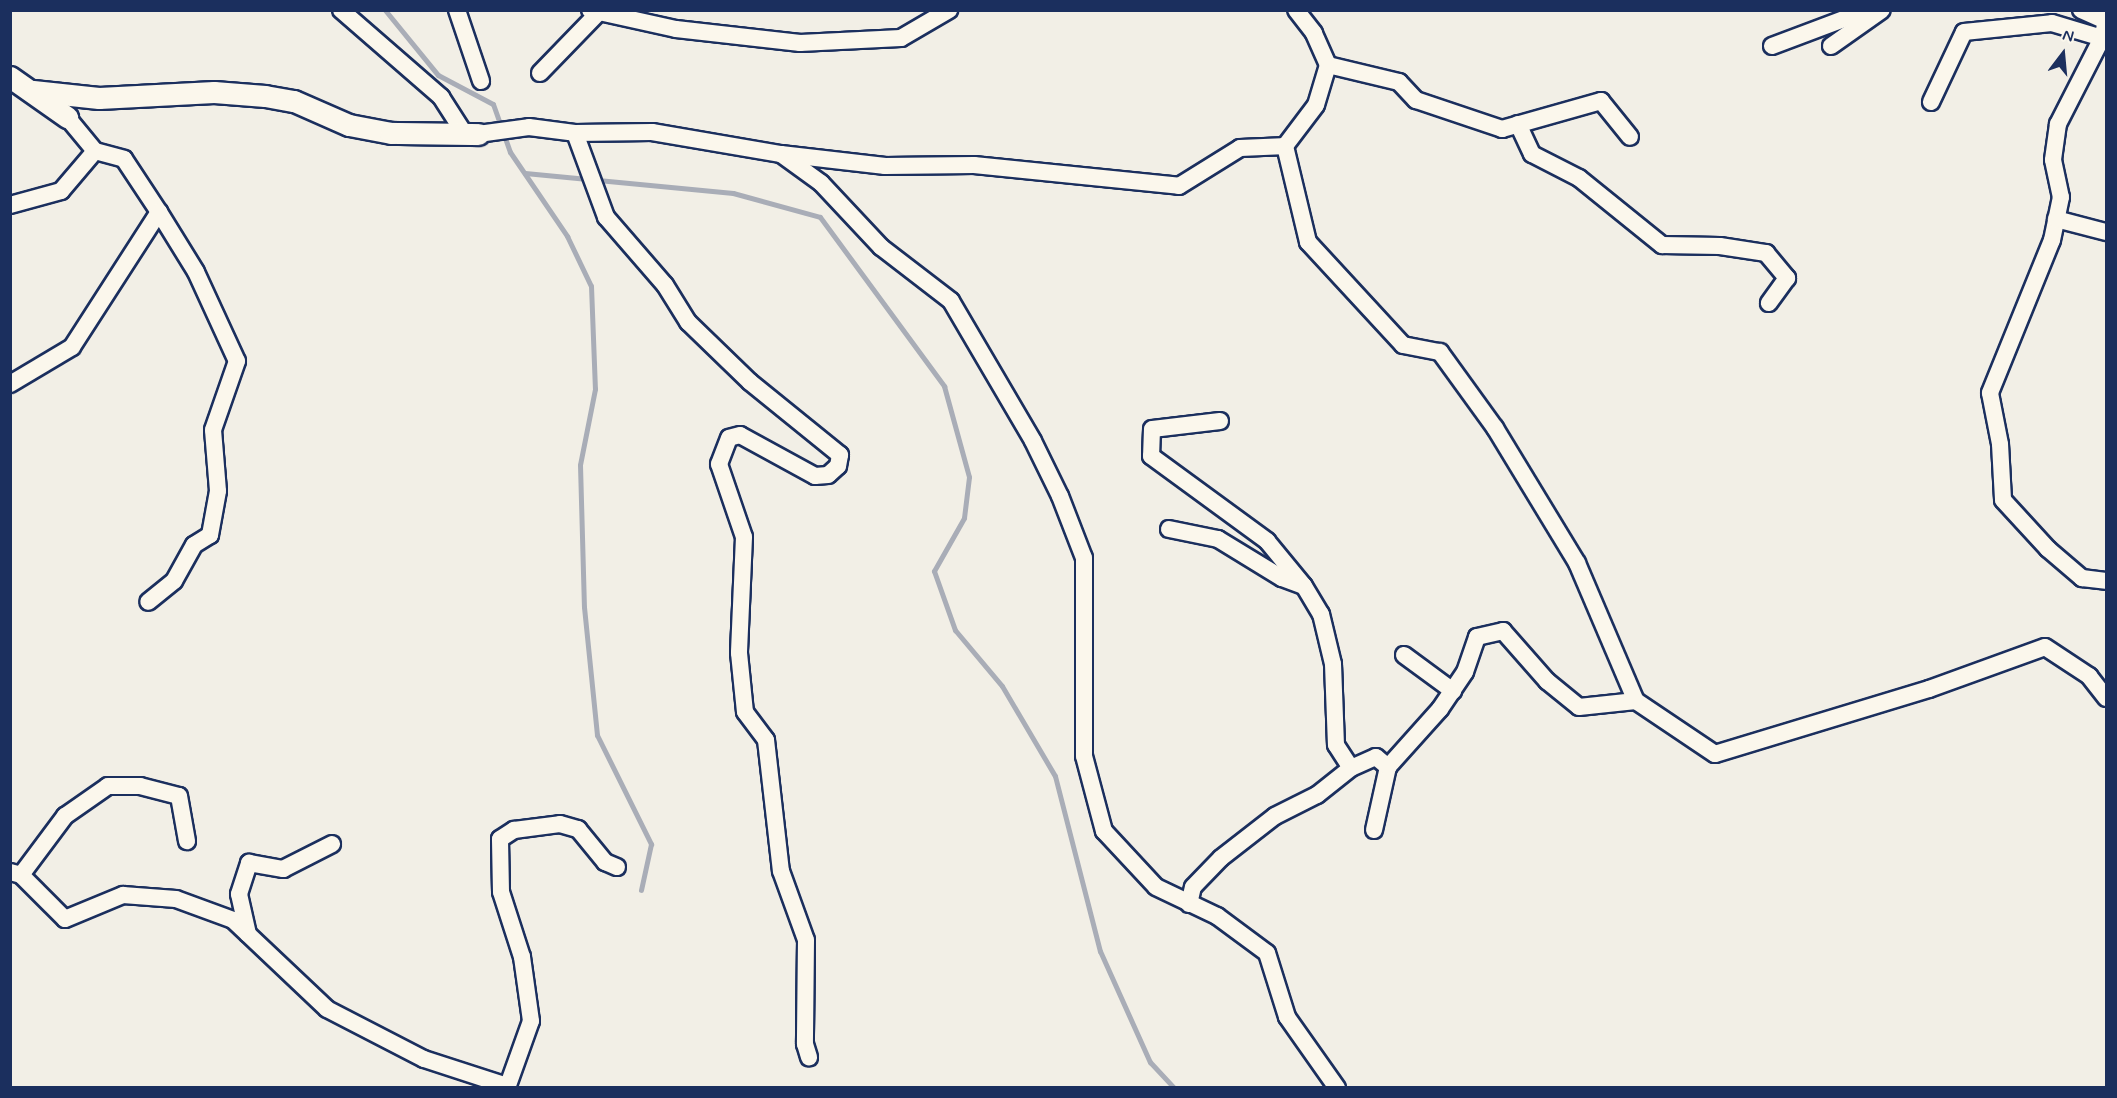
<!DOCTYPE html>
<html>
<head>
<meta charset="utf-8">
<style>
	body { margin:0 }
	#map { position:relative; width:2117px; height:1098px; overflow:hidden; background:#f2efe6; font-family:Mynerve,sans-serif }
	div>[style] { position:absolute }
	.stream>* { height:5px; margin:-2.5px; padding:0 2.5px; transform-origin:2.5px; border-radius:2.5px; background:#a9adb7 }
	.roads { filter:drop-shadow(2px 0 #1b2f5e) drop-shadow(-2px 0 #1b2f5e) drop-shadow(0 2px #1b2f5e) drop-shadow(0 -2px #1b2f5e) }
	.minor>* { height:16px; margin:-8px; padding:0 8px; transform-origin:8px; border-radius:8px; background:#fbf7ec }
	.tertiary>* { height:21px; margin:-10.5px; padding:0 10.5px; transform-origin:10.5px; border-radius:10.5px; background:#fbf7ec }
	span { translate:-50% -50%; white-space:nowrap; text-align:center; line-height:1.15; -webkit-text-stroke:5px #fbf7ec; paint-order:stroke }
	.frame { position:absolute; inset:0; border:12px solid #1b2f5e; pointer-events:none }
	.north { position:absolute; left:2033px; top:24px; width:60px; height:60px; -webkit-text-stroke:4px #fbf7ec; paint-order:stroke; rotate:16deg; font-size:16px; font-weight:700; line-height:24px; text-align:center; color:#1b2f5e }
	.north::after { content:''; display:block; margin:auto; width:21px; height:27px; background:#1b2f5e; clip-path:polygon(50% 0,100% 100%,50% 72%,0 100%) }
</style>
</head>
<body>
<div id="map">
	<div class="stream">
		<i style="left:385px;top:10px;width:84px;rotate:50.8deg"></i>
		<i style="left:438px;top:75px;width:62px;rotate:27.8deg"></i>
		<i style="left:493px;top:104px;width:51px;rotate:70.5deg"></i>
		<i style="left:510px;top:152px;width:102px;rotate:55.8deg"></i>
		<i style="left:567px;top:236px;width:55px;rotate:64.4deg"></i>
		<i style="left:591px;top:286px;width:103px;rotate:87.8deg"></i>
		<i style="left:595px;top:389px;width:77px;rotate:101.2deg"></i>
		<i style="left:580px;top:465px;width:142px;rotate:88.4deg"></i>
		<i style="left:584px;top:607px;width:129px;rotate:84.2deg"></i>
		<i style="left:597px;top:735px;width:122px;rotate:63.6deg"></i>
		<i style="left:651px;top:844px;width:47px;rotate:102.3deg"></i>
		<i style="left:525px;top:173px;width:209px;rotate:5.5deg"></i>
		<i style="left:733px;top:193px;width:90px;rotate:15.4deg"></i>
		<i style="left:820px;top:217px;width:210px;rotate:53.7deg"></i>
		<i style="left:944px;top:386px;width:94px;rotate:74.6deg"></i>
		<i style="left:969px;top:477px;width:41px;rotate:97deg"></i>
		<i style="left:964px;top:518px;width:61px;rotate:119.5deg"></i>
		<i style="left:934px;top:571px;width:63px;rotate:70.4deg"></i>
		<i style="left:955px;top:630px;width:73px;rotate:50deg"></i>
		<i style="left:1002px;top:686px;width:104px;rotate:59.5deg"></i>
		<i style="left:1055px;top:776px;width:181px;rotate:75.6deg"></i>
		<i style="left:1100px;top:951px;width:122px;rotate:65.8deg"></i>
		<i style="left:1150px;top:1062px;width:35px;rotate:47deg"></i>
	</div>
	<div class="roads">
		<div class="minor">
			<i style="left:341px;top:10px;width:133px;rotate:41deg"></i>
			<i style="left:441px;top:97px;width:46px;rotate:57.3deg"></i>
			<i style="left:457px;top:10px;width:75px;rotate:71.3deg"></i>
			<i style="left:590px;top:10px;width:88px;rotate:12.5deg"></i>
			<i style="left:676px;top:29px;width:125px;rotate:6.4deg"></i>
			<i style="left:800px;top:43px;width:101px;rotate:-2.8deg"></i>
			<i style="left:901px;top:38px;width:56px;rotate:-30.3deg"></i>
			<i style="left:2081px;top:10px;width:27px;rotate:24deg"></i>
			<i style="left:2106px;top:21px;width:17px;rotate:103deg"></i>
			<i style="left:2102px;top:38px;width:97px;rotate:117.1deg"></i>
			<i style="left:2058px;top:124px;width:36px;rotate:98deg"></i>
			<i style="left:2053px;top:160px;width:38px;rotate:78deg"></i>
			<i style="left:2061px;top:197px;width:44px;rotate:101.8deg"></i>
			<i style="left:2052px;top:240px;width:165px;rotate:112.1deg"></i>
			<i style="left:1990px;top:393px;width:52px;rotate:78.9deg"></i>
			<i style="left:2000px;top:444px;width:56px;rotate:86.9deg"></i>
			<i style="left:2003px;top:500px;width:67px;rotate:47.4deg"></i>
			<i style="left:2048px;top:549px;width:45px;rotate:40.5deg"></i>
			<i style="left:2082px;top:578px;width:24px;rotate:7deg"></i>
			<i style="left:1772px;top:46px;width:103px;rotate:-20.6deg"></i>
			<i style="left:1831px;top:46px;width:62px;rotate:-35.2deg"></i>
			<i style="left:1328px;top:65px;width:73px;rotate:13.5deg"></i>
			<i style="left:1399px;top:82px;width:25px;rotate:47deg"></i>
			<i style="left:1416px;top:100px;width:91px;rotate:18.6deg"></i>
			<i style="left:1502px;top:129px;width:103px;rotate:-15.8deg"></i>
			<i style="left:1601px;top:101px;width:46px;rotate:51.1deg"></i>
			<i style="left:540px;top:73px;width:88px;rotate:-45.9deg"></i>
			<i style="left:1931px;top:102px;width:77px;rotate:-64.8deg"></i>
			<i style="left:1964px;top:32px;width:88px;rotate:-5.8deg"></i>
			<i style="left:2052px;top:23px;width:52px;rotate:16.7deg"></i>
			<i style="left:1518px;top:124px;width:33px;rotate:65deg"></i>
			<i style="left:1532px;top:154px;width:53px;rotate:27.1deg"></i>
			<i style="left:1579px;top:178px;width:107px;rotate:38.9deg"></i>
			<i style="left:1662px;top:245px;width:58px;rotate:1deg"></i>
			<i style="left:1720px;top:246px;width:47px;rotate:8.7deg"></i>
			<i style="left:1766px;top:253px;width:33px;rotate:50deg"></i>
			<i style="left:1787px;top:278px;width:31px;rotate:126deg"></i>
			<i style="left:575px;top:133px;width:90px;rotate:69.7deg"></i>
			<i style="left:606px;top:217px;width:90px;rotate:49.1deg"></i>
			<i style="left:665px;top:285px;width:44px;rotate:58.1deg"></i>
			<i style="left:688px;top:322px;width:86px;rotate:44.1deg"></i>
			<i style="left:750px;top:382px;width:116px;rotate:39deg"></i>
			<i style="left:840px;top:455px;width:11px;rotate:100deg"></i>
			<i style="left:838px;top:466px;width:13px;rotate:138deg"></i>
			<i style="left:828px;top:475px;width:13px;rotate:176deg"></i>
			<i style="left:815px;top:476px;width:85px;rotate:-151.3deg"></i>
			<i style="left:740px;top:435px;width:11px;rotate:165deg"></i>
			<i style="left:729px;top:438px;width:28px;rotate:111deg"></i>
			<i style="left:719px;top:464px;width:77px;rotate:71.1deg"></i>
			<i style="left:744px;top:537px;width:116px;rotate:92.5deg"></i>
			<i style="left:739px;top:653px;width:59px;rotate:84.2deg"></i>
			<i style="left:745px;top:712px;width:35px;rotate:53deg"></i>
			<i style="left:766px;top:740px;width:132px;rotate:83.5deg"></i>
			<i style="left:781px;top:871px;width:73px;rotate:70.1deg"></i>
			<i style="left:806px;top:940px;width:104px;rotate:90.6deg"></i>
			<i style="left:805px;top:1044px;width:14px;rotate:73deg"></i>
			<i style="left:478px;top:134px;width:51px;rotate:-7.8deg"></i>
			<i style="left:529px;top:127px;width:46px;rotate:7.4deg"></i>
			<i style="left:575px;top:133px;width:77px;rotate:-0.7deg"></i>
			<i style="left:652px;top:132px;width:131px;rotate:9.7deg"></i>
			<i style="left:781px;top:154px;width:105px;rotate:6.6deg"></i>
			<i style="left:885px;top:166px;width:89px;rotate:-0.6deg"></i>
			<i style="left:974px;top:165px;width:206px;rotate:5.8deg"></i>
			<i style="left:1179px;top:186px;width:72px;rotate:-31.9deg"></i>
			<i style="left:1240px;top:148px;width:45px;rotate:-2.5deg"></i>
			<i style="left:1285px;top:146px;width:51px;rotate:-52.9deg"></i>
			<i style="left:1316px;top:105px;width:42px;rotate:-73.3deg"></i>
			<i style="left:1328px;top:65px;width:35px;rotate:-114deg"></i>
			<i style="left:1314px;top:33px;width:29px;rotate:-128deg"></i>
			<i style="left:1285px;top:146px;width:99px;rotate:76.5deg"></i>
			<i style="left:1308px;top:242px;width:140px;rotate:47.3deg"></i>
			<i style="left:1403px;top:345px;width:38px;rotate:11deg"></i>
			<i style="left:1440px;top:352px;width:94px;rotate:54.1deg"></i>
			<i style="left:1495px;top:428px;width:158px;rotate:58.7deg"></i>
			<i style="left:1577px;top:563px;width:150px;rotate:66.9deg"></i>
			<i style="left:1636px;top:701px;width:95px;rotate:33.9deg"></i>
			<i style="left:1715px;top:754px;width:224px;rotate:-16.9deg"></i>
			<i style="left:1929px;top:689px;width:123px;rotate:-19.9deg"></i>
			<i style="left:2045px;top:647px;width:53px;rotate:33.4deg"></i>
			<i style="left:2089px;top:676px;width:28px;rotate:52deg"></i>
			<i style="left:95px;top:151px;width:30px;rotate:15deg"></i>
			<i style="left:124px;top:159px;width:64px;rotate:56.6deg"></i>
			<i style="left:781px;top:154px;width:49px;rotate:35.9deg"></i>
			<i style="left:821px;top:183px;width:88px;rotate:46.8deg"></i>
			<i style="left:881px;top:247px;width:88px;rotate:37.6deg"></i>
			<i style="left:951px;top:301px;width:162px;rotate:59.6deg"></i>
			<i style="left:1033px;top:441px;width:61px;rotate:63.9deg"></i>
			<i style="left:1060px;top:496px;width:66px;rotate:68.8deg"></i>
			<i style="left:1084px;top:558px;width:198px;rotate:90deg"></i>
			<i style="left:1084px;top:756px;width:78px;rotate:75.1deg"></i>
			<i style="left:1104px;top:831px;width:76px;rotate:47.1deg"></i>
			<i style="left:1156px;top:887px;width:68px;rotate:25.4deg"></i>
			<i style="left:1217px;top:916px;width:62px;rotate:36.5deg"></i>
			<i style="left:1267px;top:953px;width:67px;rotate:72.6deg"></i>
			<i style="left:1287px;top:1017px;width:87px;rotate:54.8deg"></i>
			<i style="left:10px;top:205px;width:53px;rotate:-15.4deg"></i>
			<i style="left:61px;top:191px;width:52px;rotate:-49.6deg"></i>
			<i style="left:95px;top:151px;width:44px;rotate:-129.5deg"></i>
			<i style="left:2056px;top:219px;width:52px;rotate:14.6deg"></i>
			<i style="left:10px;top:384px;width:72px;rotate:-30.8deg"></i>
			<i style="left:72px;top:347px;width:161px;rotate:-57.2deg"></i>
			<i style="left:159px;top:212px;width:70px;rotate:58.3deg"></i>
			<i style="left:196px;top:272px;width:98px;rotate:65.3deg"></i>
			<i style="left:237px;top:361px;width:73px;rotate:109.2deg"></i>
			<i style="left:213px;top:430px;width:61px;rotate:85.3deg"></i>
			<i style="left:218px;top:491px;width:45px;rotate:100.3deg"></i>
			<i style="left:210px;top:535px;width:19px;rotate:148deg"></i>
			<i style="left:194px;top:545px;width:41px;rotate:119.1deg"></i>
			<i style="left:174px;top:581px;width:33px;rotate:141deg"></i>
			<i style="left:1220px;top:421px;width:68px;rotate:173.3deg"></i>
			<i style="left:1152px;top:429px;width:27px;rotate:92deg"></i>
			<i style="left:1151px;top:456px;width:144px;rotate:36.2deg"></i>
			<i style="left:1267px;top:541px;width:58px;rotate:50.6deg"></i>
			<i style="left:1304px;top:586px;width:33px;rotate:59deg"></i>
			<i style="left:1321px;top:614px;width:51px;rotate:76.5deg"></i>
			<i style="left:1333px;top:664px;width:81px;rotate:87.9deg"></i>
			<i style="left:1336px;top:745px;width:27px;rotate:57deg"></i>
			<i style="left:1169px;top:529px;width:50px;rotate:11.5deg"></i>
			<i style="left:1218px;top:539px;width:75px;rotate:31.4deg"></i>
			<i style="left:1282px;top:578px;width:23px;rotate:20deg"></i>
			<i style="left:1404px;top:655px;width:61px;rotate:36.3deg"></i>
			<i style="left:1374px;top:830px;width:65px;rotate:-77.5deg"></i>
			<i style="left:1388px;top:767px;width:78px;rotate:-48.1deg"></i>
			<i style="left:1440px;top:709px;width:45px;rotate:-56deg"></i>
			<i style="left:1465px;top:672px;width:37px;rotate:-71deg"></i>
			<i style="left:1477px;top:637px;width:27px;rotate:-13deg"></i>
			<i style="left:1503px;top:631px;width:67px;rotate:48.7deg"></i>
			<i style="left:1547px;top:681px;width:41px;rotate:39.1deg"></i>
			<i style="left:1579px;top:707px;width:57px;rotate:-6deg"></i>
			<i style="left:10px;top:872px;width:11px;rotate:15deg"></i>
			<i style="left:21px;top:875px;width:62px;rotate:45deg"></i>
			<i style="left:65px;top:919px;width:63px;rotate:-22.5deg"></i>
			<i style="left:123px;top:895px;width:53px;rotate:4.3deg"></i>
			<i style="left:176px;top:899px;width:61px;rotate:20.2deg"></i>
			<i style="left:233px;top:920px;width:129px;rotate:43.4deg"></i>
			<i style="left:327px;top:1009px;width:109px;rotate:27.3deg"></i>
			<i style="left:424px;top:1059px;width:87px;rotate:18deg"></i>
			<i style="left:21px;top:875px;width:74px;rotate:-53.3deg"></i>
			<i style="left:65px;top:816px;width:52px;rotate:-34.9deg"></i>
			<i style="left:108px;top:786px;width:32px"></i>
			<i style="left:140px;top:786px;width:40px;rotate:14.4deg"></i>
			<i style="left:179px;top:796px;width:46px;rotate:79.9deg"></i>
			<i style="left:1189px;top:904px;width:17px;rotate:-77deg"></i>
			<i style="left:1193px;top:887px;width:40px;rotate:-46deg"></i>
			<i style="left:1221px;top:858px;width:68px;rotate:-37.9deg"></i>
			<i style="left:1275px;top:816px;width:47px;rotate:-26.6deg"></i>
			<i style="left:1317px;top:795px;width:43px;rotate:-38.5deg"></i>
			<i style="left:1351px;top:768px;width:27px;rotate:-24deg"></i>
			<i style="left:1376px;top:757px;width:16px;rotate:40deg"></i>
			<i style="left:248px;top:934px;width:41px;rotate:-102.7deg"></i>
			<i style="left:239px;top:894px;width:33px;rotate:-72deg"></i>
			<i style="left:249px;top:863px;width:35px;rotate:10deg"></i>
			<i style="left:283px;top:869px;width:55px;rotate:-27deg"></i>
			<i style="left:507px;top:1088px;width:71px;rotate:-70.3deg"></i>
			<i style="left:531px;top:1021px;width:65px;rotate:-98deg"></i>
			<i style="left:522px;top:957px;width:68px;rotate:-107.9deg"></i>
			<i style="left:501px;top:892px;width:53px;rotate:-91.1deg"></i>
			<i style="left:500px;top:839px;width:17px;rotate:-33deg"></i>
			<i style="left:514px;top:830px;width:46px;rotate:-7.4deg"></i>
			<i style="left:560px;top:824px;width:19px;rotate:16deg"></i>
			<i style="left:578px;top:829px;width:43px;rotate:50.7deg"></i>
			<i style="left:605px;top:862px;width:13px;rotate:23deg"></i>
		</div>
		<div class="tertiary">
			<i style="left:10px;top:77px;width:70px;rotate:35.1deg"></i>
			<i style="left:33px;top:91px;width:66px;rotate:6.1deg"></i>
			<i style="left:99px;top:98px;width:115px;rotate:-3deg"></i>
			<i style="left:214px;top:92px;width:51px;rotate:4.5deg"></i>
			<i style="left:265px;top:96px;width:29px;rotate:10deg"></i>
			<i style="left:294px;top:101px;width:60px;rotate:23.6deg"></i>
			<i style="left:349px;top:125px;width:43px;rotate:10.8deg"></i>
			<i style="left:391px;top:133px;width:87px;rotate:0.7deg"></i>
		</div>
	</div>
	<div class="frame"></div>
	<div class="north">N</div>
</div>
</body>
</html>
